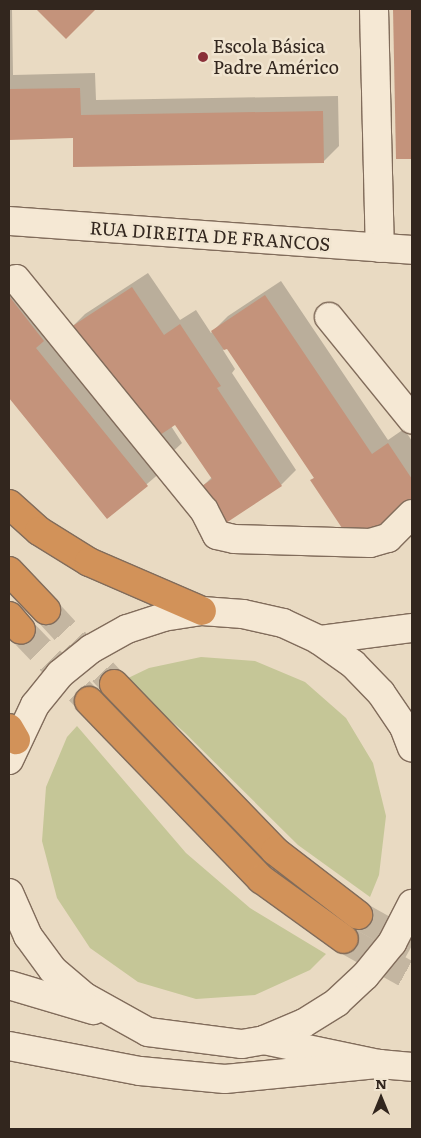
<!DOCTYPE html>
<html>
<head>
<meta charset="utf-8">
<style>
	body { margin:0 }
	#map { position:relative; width:421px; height:1138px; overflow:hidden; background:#e9dac2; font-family:Literata,serif }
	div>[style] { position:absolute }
	.green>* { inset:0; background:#c5c697 }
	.shadow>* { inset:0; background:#0003 }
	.building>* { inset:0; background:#c4937b }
	.highway-tunnel>* { height:28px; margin-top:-14px; transform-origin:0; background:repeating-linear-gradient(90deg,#c4b6a1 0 28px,transparent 0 42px) }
	.roads { filter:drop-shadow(1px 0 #816c5b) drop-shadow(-1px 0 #816c5b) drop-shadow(0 1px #816c5b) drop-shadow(0 -1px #816c5b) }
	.street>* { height:28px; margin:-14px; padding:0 14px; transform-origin:14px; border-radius:14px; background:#f5e8d4 }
	.secondary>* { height:28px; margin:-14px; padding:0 14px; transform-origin:14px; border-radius:14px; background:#f5e8d4 }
	.highway>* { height:28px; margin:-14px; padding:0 14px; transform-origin:14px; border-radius:14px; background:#d29259 }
	.dots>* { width:14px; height:14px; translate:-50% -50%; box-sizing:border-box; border:2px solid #f1e5d0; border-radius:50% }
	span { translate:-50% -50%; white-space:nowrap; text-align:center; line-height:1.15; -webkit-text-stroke:5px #f1e5d0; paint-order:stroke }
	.poi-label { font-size:18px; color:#32261e }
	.left { translate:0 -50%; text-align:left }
	.street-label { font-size:18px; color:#32261e }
	.frame { position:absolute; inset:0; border:10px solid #32261e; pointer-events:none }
	.north { position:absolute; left:356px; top:1073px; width:50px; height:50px; -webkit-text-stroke:4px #f1e5d0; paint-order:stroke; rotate:0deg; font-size:14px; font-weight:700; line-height:20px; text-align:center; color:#32261e }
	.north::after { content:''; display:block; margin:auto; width:18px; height:22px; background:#32261e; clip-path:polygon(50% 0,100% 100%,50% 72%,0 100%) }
</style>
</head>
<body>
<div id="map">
	<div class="green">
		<i style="clip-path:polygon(201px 657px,255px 661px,305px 682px,346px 718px,373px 763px,386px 816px,379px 875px,370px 897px,298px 845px,184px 732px,124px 680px,149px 668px)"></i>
		<i style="clip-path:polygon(77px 726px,186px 853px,250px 908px,326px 954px,310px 970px,255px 995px,196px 999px,138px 982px,90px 948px,57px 898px,42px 841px,46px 787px,67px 737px)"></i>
	</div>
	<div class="shadow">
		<i style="clip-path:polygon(9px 9px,12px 9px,13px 75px,95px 73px,96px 100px,338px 96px,339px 146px,323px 162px,74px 137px,9px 139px)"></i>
		<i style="clip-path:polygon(37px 9px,94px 9px,66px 37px)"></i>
		<i style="clip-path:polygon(394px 9px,412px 9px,412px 158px,397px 158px)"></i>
		<i style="clip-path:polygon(9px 270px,161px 472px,107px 518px,9px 395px)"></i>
		<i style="clip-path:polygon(148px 273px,180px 320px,196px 310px,211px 333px,228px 316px,281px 281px,388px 440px,404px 429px,412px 441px,412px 501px,312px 480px,315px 477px,227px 347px,223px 350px,235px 369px,232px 373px,296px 470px,281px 485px,203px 486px,212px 477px,176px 423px,171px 426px,182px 443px,166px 458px,70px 329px,85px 314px)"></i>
	</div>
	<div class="building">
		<i style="clip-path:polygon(36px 9px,96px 9px,66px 39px)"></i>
		<i style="clip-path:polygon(393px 9px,412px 9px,412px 159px,396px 159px)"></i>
		<i style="clip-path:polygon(80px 88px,81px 115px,323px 111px,324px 163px,73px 167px,73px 138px,9px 140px,9px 89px)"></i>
		<i style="clip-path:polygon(132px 287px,164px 335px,180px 324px,221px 386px,217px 388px,282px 486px,226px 523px,202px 486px,212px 479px,175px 425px,154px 439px,68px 329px)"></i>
		<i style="clip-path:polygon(265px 295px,372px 454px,388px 443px,412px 479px,412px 503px,352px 543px,310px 480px,314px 478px,227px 349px,224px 350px,211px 331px)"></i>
		<i style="clip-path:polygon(9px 296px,44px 341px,36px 348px,148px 486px,107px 519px,9px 398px)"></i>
	</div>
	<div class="highway-tunnel">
		<i style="left:46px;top:610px;width:100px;rotate:47.4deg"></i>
		<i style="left:21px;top:630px;width:98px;rotate:46.2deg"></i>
		<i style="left:358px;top:915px;width:62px;rotate:29.1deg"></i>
		<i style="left:344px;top:939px;width:78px;rotate:29.2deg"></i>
	</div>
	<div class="roads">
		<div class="street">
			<i style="left:374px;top:9px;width:239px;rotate:88.6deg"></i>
			<i style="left:9px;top:221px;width:404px;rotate:4.1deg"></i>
			<i style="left:16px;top:279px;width:298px;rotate:50.9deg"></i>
			<i style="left:204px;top:510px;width:28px;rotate:63deg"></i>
			<i style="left:217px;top:535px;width:17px;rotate:13deg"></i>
			<i style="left:234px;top:539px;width:136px;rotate:1.7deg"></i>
			<i style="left:370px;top:543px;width:19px;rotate:-16deg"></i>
			<i style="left:388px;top:538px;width:34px;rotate:-45deg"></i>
			<i style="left:329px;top:317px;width:132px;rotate:50.9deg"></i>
		</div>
		<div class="secondary">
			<i style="left:319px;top:640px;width:94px;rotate:-7.4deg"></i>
			<i style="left:9px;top:760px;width:61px;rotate:-64.7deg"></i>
			<i style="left:35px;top:705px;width:40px;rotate:-51deg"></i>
			<i style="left:60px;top:674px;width:40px;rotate:-39deg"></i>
			<i style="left:91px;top:649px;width:41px;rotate:-29.1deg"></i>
			<i style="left:127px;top:629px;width:38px;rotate:-18deg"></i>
			<i style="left:163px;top:617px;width:39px;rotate:-9deg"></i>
			<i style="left:202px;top:611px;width:41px;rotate:4.2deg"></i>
			<i style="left:243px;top:614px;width:41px;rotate:12.7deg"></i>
			<i style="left:283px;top:623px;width:40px;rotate:25deg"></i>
			<i style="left:319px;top:640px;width:42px;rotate:35.2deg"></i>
			<i style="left:353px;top:664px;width:40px;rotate:46deg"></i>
			<i style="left:381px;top:693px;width:41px;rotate:55.9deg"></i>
			<i style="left:404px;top:727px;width:22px;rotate:69deg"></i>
			<i style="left:9px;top:893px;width:47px;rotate:66.2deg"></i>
			<i style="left:28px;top:936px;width:42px;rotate:53.7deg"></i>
			<i style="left:53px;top:970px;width:42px;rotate:40.2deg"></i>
			<i style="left:85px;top:997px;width:72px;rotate:29.1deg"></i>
			<i style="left:148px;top:1032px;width:95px;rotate:7.3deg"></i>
			<i style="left:242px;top:1044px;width:22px;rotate:-10deg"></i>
			<i style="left:264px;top:1040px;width:43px;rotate:-23deg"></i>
			<i style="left:304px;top:1023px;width:39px;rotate:-32deg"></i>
			<i style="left:337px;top:1002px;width:38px;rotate:-43deg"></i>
			<i style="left:365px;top:976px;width:43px;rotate:-50.7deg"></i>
			<i style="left:392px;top:943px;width:44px;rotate:-62.9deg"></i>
			<i style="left:9px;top:985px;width:88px;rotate:16.6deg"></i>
			<i style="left:264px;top:1040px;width:117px;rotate:11.8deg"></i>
			<i style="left:379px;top:1064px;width:33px;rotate:5deg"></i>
			<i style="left:9px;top:1046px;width:133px;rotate:10.8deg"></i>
			<i style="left:140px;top:1071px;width:85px;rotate:5.4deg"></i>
			<i style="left:225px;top:1079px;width:155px;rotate:-5.6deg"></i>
		</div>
		<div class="highway">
			<i style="left:9px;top:504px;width:40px;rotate:42deg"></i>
			<i style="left:39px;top:531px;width:59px;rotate:31.8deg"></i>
			<i style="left:89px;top:562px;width:123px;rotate:23.4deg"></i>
			<i style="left:9px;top:571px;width:54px;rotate:46.5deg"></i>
			<i style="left:9px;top:616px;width:18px;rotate:49deg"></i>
			<i style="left:114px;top:684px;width:232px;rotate:46deg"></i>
			<i style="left:275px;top:851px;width:105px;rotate:37.6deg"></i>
			<i style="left:89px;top:701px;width:248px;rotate:46deg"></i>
			<i style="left:261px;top:879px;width:102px;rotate:35.9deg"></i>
			<i style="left:9px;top:728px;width:14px;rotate:60deg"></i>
		</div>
	</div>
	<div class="dots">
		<i style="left:203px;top:57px;background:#8a3039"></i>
	</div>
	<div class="poi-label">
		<span class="left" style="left:213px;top:57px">Escola Básica<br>Padre Américo</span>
	</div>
	<div class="street-label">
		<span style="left:210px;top:236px;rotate:4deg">RUA DIREITA DE FRANCOS</span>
	</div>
	<div class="frame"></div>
	<div class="north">N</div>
</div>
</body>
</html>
